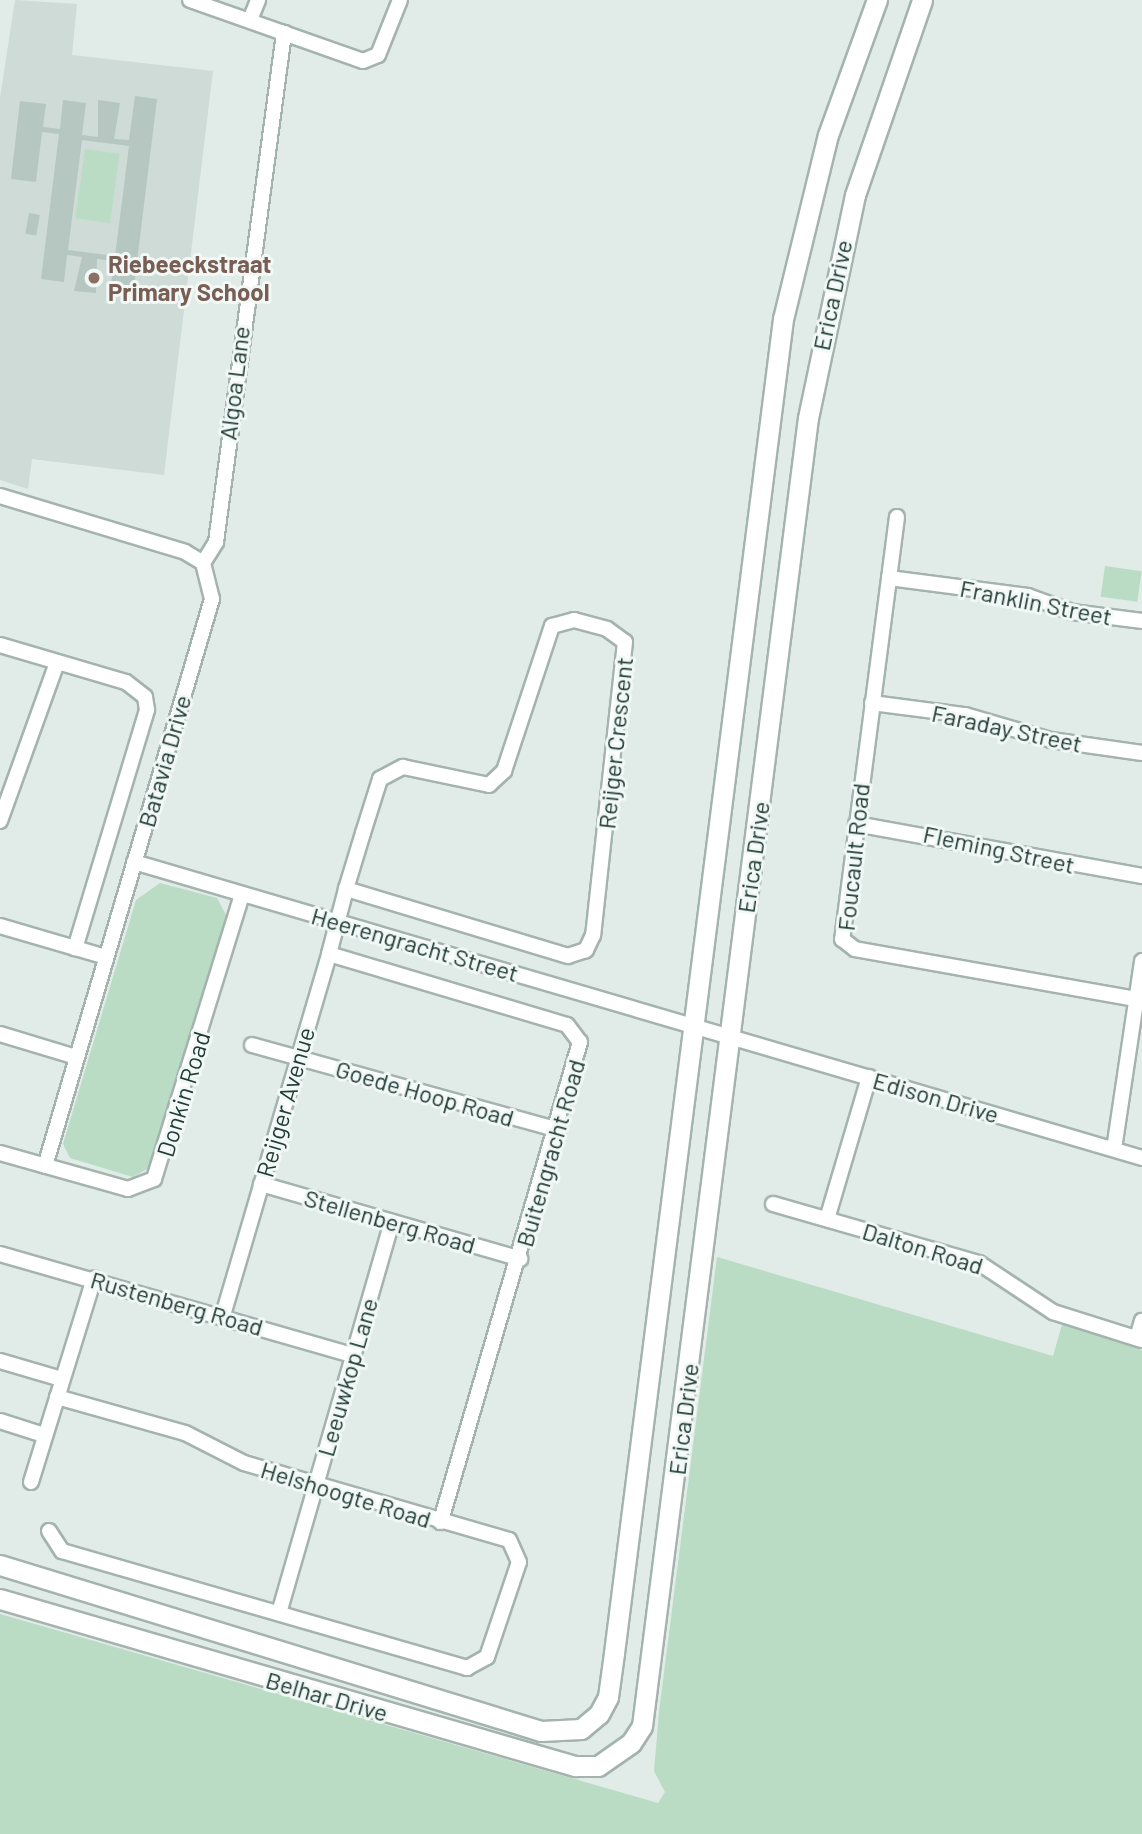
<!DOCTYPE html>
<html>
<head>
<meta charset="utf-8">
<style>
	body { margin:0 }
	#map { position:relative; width:1142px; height:1834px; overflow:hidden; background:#e1ebe7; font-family:Barlow,sans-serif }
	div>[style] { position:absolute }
	.built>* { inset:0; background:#cfdbd6 }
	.green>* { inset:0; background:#badcc5; transform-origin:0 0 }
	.building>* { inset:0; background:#b6c6c0; transform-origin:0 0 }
	.roads { filter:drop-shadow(2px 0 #a4b3ae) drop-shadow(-2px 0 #a4b3ae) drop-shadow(0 2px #a4b3ae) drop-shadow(0 -2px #a4b3ae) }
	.minor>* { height:14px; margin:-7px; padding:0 7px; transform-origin:7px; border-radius:7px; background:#fff }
	.secondary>* { height:19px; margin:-9.5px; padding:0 9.5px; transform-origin:9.5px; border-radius:9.5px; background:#fff }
	.dots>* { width:19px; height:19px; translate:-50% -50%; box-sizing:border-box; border:4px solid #f1f8f5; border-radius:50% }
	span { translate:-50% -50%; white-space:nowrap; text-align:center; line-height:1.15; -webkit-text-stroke:6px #f1f8f5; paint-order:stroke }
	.education-label { font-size:24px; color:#785e54; font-weight:700 }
	.left { translate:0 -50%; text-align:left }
	.street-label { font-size:24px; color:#213b36 }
</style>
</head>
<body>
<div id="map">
	<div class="built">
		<i style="clip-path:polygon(15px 0,77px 4px,72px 55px,213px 71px,164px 475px,32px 459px,28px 489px,0 480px,0 98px)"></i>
	</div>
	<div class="green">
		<i style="left:85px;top:149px;width:35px;height:70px;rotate:8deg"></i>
		<i style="left:1105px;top:566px;width:37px;height:31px;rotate:8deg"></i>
		<i style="clip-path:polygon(160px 883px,217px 898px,226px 915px,151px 1167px,133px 1177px,70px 1158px,63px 1144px,136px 900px)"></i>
		<i style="clip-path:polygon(717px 1257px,1053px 1356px,1063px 1321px,1142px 1350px,1142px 1834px,0 1834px,0 1614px,658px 1803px,665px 1792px,654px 1771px,659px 1712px)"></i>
	</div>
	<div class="building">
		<i style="clip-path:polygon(evenodd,135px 96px,157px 99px,134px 286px,111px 283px,114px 261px,97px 259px,96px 293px,74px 291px,82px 257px,67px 255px,64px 282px,41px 279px,59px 134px,42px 132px,36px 182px,11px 179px,20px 101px,46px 104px,43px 127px,60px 129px,63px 100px,86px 103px,82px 135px,98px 137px,98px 100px,120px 103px,114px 139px,129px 140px,135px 96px,82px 140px,129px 146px,115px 256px,68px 250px,82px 140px)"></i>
		<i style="left:29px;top:213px;width:11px;height:21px;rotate:10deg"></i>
	</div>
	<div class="roads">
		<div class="minor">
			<i style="left:190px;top:0;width:183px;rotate:19.4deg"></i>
			<i style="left:363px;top:61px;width:16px;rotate:-22deg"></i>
			<i style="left:378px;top:55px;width:59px;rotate:-68.2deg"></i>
			<i style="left:250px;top:20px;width:22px;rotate:-68deg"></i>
			<i style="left:0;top:496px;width:193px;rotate:16.8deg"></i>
			<i style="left:185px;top:552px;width:21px;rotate:31deg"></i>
			<i style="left:203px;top:563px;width:37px;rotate:76deg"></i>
			<i style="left:212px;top:599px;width:591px;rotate:106.41deg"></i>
			<i style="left:897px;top:517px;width:426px;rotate:97.4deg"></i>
			<i style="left:842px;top:939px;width:16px;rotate:38deg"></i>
			<i style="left:855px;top:949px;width:291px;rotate:10.1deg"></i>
			<i style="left:203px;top:563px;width:25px;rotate:-58deg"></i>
			<i style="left:216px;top:542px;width:514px;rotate:-82.39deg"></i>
			<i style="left:889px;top:578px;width:140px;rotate:7.4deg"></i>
			<i style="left:1028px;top:596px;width:47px;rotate:20deg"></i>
			<i style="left:1072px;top:612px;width:71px;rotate:7.3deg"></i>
			<i style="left:0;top:645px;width:131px;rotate:16.4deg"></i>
			<i style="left:126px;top:682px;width:24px;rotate:38deg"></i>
			<i style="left:145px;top:697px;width:13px;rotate:81deg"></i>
			<i style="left:147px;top:710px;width:249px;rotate:106.8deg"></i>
			<i style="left:872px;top:703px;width:94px;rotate:7.4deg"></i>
			<i style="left:965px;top:715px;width:90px;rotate:16.2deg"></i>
			<i style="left:1051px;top:740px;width:92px;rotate:8.1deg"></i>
			<i style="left:0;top:821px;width:168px;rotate:-70.2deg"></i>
			<i style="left:856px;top:824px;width:291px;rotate:10.3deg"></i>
			<i style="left:134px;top:862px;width:1051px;rotate:16.36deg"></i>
			<i style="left:0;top:926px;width:110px;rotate:16.3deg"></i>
			<i style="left:329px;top:954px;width:248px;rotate:16.6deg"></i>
			<i style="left:567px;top:1025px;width:21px;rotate:53deg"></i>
			<i style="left:580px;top:1042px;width:500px;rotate:106.2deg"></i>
			<i style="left:0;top:1034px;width:79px;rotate:16.8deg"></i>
			<i style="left:252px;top:1045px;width:318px;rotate:15.5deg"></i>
			<i style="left:1114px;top:1149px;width:190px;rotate:-81.5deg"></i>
			<i style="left:0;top:1153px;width:133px;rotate:15.7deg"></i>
			<i style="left:128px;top:1189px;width:28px;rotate:-21deg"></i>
			<i style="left:154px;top:1179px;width:298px;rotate:-72.8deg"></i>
			<i style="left:261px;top:1184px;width:270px;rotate:16.1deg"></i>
			<i style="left:773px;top:1204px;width:214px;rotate:16deg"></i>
			<i style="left:979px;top:1263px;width:89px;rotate:33.5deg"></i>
			<i style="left:1053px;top:1312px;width:93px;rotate:17.5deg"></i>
			<i style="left:827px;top:1219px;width:148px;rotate:-73.5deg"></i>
			<i style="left:0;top:1254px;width:367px;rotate:16deg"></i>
			<i style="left:223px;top:1315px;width:376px;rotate:-73.6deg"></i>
			<i style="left:329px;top:954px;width:67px;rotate:-75.3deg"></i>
			<i style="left:346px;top:889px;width:59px;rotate:-73.1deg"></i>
			<i style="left:363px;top:833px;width:57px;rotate:-72.5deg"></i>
			<i style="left:380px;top:779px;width:26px;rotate:-28deg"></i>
			<i style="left:403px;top:767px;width:88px;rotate:11.8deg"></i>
			<i style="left:489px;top:785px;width:21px;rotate:-43deg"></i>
			<i style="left:504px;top:771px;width:153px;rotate:-71.7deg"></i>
			<i style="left:552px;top:626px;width:23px;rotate:-15deg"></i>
			<i style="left:574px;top:620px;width:34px;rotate:15deg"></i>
			<i style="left:607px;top:629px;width:22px;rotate:36deg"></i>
			<i style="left:625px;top:642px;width:295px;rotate:96.2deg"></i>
			<i style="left:593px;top:935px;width:17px;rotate:115deg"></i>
			<i style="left:586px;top:950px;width:19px;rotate:162deg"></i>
			<i style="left:568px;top:956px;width:232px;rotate:-163.2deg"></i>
			<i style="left:1137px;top:1338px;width:18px;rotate:-74deg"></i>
			<i style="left:0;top:1361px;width:64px;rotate:16.4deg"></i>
			<i style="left:0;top:1421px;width:46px;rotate:17.7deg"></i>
			<i style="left:31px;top:1482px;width:213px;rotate:-72.8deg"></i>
			<i style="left:49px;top:1531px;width:24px;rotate:57deg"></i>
			<i style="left:62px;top:1551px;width:422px;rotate:16.1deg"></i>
			<i style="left:467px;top:1668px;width:23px;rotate:-29deg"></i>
			<i style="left:487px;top:1657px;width:100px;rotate:-71.4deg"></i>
			<i style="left:519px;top:1562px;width:24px;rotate:-114deg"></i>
			<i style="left:509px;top:1540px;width:276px;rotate:-163.8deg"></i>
			<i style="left:244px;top:1463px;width:66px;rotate:-153deg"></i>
			<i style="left:185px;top:1433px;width:133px;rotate:-164.3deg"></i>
			<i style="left:279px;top:1613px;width:407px;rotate:-73.9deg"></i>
		</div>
		<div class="secondary">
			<i style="left:0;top:1565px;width:566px;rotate:17.06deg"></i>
			<i style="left:541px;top:1731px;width:40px;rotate:-2.9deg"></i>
			<i style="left:581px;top:1729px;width:23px;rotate:-40deg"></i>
			<i style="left:599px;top:1714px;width:19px;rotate:-62deg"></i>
			<i style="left:608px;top:1697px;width:44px;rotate:-82.2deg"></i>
			<i style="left:614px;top:1653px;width:1345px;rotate:-82.78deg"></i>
			<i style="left:783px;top:319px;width:189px;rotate:-76.3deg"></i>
			<i style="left:828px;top:135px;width:144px;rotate:-70.1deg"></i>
			<i style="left:0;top:1599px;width:599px;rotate:16.2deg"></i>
			<i style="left:575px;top:1766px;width:23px"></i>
			<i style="left:598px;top:1766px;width:40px;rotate:-34.9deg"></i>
			<i style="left:631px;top:1743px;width:20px;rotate:-57deg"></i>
			<i style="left:642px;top:1726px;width:1318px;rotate:-82.77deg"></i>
			<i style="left:808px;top:418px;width:228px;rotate:-78.1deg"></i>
			<i style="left:855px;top:195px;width:206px;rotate:-71deg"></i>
		</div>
	</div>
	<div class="dots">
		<i style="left:94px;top:278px;background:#8d6e63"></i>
	</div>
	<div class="education-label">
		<span class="left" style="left:108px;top:278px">Riebeeckstraat<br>Primary School</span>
	</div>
	<div class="street-label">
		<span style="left:832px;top:295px;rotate:-78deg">Erica Drive</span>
		<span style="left:234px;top:383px;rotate:-83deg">Algoa Lane</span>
		<span style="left:1036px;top:602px;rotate:11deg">Franklin Street</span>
		<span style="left:1007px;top:728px;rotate:12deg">Faraday Street</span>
		<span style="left:615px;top:743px;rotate:-84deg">Reijger Crescent</span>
		<span style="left:164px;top:761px;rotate:-74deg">Batavia Drive</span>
		<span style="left:999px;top:849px;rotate:12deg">Fleming Street</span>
		<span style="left:753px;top:857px;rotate:-82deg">Erica Drive</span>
		<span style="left:853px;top:857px;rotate:-84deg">Foucault Road</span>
		<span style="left:415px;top:944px;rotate:16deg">Heerengracht Street</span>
		<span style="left:425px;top:1093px;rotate:16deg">Goede Hoop Road</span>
		<span style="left:183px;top:1094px;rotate:-73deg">Donkin Road</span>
		<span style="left:936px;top:1097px;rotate:16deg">Edison Drive</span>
		<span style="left:285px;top:1102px;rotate:-74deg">Reijger Avenue</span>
		<span style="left:550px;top:1153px;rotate:-74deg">Buitengracht Road</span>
		<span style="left:390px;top:1221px;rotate:16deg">Stellenberg Road</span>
		<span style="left:923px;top:1248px;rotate:17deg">Dalton Road</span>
		<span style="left:177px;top:1303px;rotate:16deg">Rustenberg Road</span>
		<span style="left:347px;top:1377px;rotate:-74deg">Leeuwkop Lane</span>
		<span style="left:683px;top:1419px;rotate:-83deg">Erica Drive</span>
		<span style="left:346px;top:1494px;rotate:17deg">Helshoogte Road</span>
		<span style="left:327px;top:1696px;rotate:16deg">Belhar Drive</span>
	</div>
</div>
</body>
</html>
